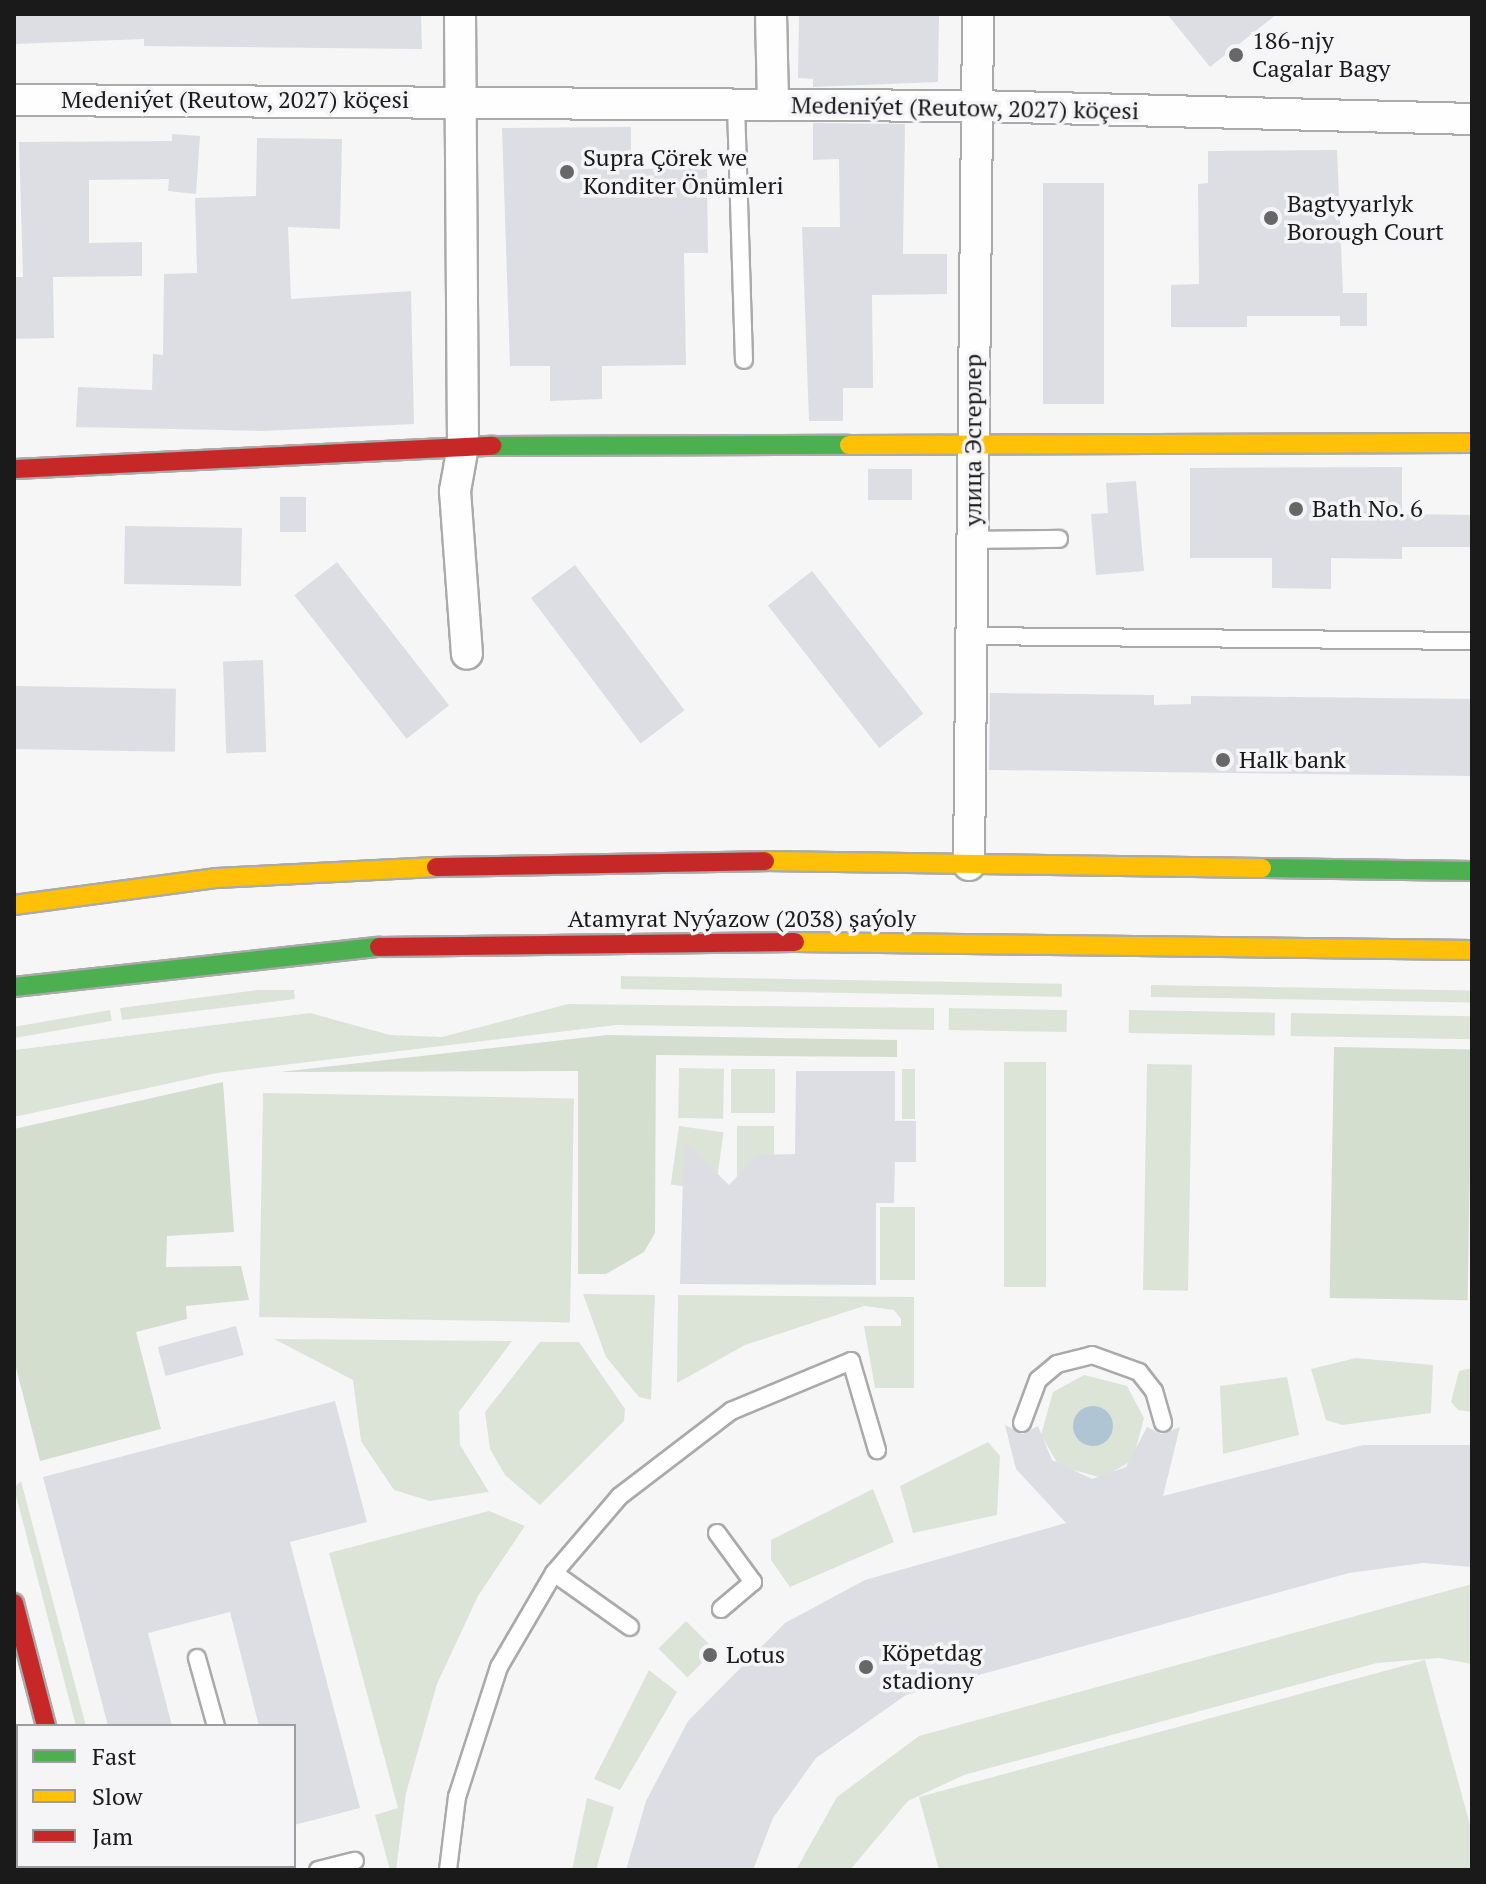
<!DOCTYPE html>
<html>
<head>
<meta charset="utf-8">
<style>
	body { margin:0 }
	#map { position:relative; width:1486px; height:1884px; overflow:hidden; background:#f6f6f7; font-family:"PT Serif",serif }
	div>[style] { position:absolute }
	.green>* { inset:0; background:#dce4d8; transform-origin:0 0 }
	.forest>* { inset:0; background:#d3dece; transform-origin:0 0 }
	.water>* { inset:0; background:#afc5d3 }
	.round { border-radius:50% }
	.building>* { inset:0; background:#dcdee4; transform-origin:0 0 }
	.roads { filter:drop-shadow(2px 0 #aaaaab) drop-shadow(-2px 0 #aaaaab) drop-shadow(0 2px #aaaaab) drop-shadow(0 -2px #aaaaab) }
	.lane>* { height:16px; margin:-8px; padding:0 8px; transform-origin:8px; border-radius:8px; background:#fefefe }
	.street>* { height:30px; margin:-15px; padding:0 15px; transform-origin:15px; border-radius:15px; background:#fefefe }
	.fast>* { height:18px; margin:-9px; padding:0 9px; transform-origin:9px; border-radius:9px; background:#4caf50 }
	.slow>* { height:18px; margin:-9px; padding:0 9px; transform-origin:9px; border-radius:9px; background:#ffc107 }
	.jam>* { height:18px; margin:-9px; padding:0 9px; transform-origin:9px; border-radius:9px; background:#c62828 }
	.dots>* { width:22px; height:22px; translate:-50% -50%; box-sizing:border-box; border:4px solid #f5f5f8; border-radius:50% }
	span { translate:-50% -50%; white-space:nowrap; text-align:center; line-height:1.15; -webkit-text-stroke:7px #f5f5f8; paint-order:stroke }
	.poi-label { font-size:24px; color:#1a1a1a }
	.left { translate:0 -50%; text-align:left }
	.street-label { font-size:24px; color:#1a1a1a }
	.frame { position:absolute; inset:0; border:16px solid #1a1a1a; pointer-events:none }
	.legend { position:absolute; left:16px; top:1724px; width:280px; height:144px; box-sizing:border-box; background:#f5f5f8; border:2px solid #9d9d9f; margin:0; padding:10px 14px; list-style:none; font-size:24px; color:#1a1a1a }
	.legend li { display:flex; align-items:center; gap:16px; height:40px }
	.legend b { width:40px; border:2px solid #9d9d9f }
</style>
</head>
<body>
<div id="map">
	<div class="green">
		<i style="left:621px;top:976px;width:441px;height:13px;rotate:1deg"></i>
		<i style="left:1151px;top:985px;width:321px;height:12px;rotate:1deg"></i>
		<i style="clip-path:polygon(257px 990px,294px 990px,295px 999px,122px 1020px,120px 1008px)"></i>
		<i style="clip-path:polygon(568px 1004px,934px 1008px,934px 1030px,616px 1025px,217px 1073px,14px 1117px,14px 1050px,310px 1013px,390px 1035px,442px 1037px)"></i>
		<i style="left:949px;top:1008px;width:118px;height:22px;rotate:1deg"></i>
		<i style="left:110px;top:1010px;width:11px;height:97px;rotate:80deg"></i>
		<i style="left:1129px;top:1010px;width:146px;height:23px;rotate:1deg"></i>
		<i style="left:1291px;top:1013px;width:181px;height:23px;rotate:1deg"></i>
		<i style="left:1004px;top:1062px;width:42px;height:225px"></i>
		<i style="left:1147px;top:1064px;width:45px;height:226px;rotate:1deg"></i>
		<i style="left:679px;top:1068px;width:45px;height:50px;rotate:1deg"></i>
		<i style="left:731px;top:1069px;width:44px;height:44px"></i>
		<i style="left:902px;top:1069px;width:13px;height:50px"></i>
		<i style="left:263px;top:1093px;width:311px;height:224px;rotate:1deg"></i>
		<i style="left:679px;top:1126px;width:45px;height:59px;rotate:8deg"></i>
		<i style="left:737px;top:1126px;width:37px;height:60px"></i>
		<i style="left:880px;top:1207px;width:35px;height:73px"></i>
		<i style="clip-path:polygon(583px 1294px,655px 1295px,651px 1400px,639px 1397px,606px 1357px)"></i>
		<i style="clip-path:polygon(678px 1295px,914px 1297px,914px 1388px,875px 1388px,864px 1326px,901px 1326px,901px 1319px,894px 1310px,864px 1306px,745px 1345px,677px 1383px)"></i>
		<i style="clip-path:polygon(274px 1339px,512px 1341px,459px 1412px,460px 1445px,489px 1492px,430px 1501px,394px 1490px,361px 1441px,353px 1380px)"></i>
		<i style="clip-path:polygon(540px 1342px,579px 1342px,625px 1409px,624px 1421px,540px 1505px,505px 1475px,490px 1449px,485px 1412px)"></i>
		<i style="clip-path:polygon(1356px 1358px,1433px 1365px,1431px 1413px,1342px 1425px,1326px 1420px,1311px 1369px)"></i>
		<i style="clip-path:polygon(1472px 1368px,1472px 1412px,1458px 1410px,1451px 1402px,1459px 1371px)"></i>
		<i style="clip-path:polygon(evenodd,1084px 1375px,1127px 1386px,1144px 1418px,1133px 1460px,1102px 1478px,1059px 1466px,1041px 1435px,1053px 1392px,1084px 1375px,1096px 1407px,1111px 1420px,1111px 1433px,1089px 1446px,1073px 1423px,1083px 1409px,1096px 1407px)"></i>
		<i style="clip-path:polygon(1287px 1377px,1299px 1435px,1223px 1454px,1220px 1386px)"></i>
		<i style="clip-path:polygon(988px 1442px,1000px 1456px,997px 1515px,913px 1533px,900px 1486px)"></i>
		<i style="clip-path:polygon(21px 1481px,86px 1726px,76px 1726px,14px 1488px)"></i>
		<i style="clip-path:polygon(873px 1489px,894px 1542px,790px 1587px,771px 1560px,771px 1540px)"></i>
		<i style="clip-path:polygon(489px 1511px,525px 1526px,478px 1596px,437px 1684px,406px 1793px,396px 1870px,390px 1870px,375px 1815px,398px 1808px,329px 1553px)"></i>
		<i style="clip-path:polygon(1472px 1584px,1472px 1664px,1439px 1658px,1377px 1663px,964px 1775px,908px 1801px,850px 1870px,796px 1870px,837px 1797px,919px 1736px)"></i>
		<i style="left:686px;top:1621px;width:41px;height:39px;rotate:45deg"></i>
		<i style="clip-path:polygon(1425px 1660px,1472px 1832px,1472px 1870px,939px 1870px,919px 1797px)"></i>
		<i style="clip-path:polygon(649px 1670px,677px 1692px,620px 1790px,594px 1779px)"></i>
		<i style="clip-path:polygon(587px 1798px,614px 1807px,596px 1870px,572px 1870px)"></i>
	</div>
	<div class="forest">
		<i style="clip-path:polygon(607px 1035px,897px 1040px,897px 1057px,656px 1055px,655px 1233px,644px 1252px,606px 1274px,578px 1274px,578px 1071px,280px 1072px)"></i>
		<i style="left:1334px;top:1047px;width:138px;height:251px;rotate:1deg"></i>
		<i style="clip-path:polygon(223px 1082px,234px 1232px,167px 1236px,166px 1267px,241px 1266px,249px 1300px,186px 1306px,187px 1319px,136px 1332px,161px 1429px,40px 1461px,14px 1360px,14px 1129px)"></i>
	</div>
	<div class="water">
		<i class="round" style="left:1073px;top:1406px;width:40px;height:40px"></i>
	</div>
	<div class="building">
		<i style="clip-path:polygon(14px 14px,421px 14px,422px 49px,144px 46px,144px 39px,14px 44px)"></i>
		<i style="clip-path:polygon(799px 14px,939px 14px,938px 82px,813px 87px,813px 79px,798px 78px)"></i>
		<i style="clip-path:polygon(1167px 14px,1277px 14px,1210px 67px)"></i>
		<i style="clip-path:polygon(813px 123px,905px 124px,903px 254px,947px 254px,947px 294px,872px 295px,873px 388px,843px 388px,843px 421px,809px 421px,802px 227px,840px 227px,839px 159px,813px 160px)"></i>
		<i style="clip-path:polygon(631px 127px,631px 169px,707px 168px,708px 253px,684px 253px,686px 365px,602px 366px,602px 399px,550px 401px,550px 366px,510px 366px,502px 128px)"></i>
		<i style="clip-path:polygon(172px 134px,200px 136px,196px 194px,168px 191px,169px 179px,89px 180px,89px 243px,142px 242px,142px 276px,53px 277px,54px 338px,14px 339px,14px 277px,23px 277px,19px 142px,172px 141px)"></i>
		<i style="clip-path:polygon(257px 138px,342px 139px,340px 229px,288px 227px,291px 299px,411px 291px,414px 424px,262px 431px,76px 427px,78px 387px,152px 390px,153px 354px,163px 355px,164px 274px,197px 273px,195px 198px,256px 196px)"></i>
		<i style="clip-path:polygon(1337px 150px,1343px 293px,1367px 293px,1367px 326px,1340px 326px,1340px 316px,1247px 316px,1247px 327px,1171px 327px,1171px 285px,1199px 284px,1198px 184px,1208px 183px,1208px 151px)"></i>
		<i style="left:1043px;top:183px;width:61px;height:221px"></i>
		<i style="clip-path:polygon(1402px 467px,1402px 514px,1472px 515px,1472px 547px,1402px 547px,1402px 559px,1331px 558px,1331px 589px,1272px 588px,1272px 558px,1190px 558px,1190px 468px)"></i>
		<i style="left:868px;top:469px;width:44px;height:31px"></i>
		<i style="clip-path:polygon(1136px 481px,1144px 571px,1096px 575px,1091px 514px,1108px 513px,1106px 483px)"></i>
		<i style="left:280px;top:497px;width:26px;height:35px"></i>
		<i style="left:125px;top:526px;width:117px;height:58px;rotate:1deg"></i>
		<i style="left:337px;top:562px;width:182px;height:54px;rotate:52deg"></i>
		<i style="left:575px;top:565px;width:182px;height:55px;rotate:53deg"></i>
		<i style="left:812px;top:571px;width:181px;height:56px;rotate:52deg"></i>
		<i style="left:263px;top:660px;width:92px;height:40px;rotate:88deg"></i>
		<i style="left:14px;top:686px;width:162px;height:63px;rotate:1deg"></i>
		<i style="clip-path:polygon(990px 693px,1154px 695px,1154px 705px,1191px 704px,1191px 696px,1472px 699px,1472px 776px,989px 770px)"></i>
		<i style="clip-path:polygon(796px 1071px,895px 1071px,895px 1121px,916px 1121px,916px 1162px,895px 1162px,894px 1203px,876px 1203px,876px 1285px,680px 1284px,684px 1141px,729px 1185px,757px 1155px,795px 1154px)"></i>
		<i style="left:236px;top:1326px;width:30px;height:81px;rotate:75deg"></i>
		<i style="clip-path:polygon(335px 1401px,367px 1522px,290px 1542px,360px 1808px,294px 1825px,294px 1726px,259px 1726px,230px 1612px,148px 1633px,172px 1726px,108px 1726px,43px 1477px)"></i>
		<i style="clip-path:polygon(1005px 1425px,1023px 1434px,1038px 1426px,1052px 1460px,1092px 1479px,1126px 1467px,1147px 1427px,1161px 1434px,1180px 1427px,1163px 1496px,1363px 1445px,1472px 1445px,1472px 1567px,1423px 1563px,1349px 1573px,906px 1695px,816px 1758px,773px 1818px,753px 1870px,626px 1870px,646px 1801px,688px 1721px,785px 1623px,865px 1580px,1066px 1523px,1016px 1469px)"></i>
	</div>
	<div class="roads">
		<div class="lane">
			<i style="left:736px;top:106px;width:254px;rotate:88.2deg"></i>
			<i style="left:972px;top:540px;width:87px;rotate:-0.7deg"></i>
			<i style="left:970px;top:636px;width:502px;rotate:0.57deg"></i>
			<i style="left:1022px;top:1423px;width:46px;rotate:-69.6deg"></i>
			<i style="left:1038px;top:1380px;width:25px;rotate:-40deg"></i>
			<i style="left:1057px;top:1364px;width:36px;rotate:-14deg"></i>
			<i style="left:1092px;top:1355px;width:50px;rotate:19.9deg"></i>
			<i style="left:1139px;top:1372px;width:24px;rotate:52deg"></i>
			<i style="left:1154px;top:1391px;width:33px;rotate:74deg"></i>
			<i style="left:717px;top:1533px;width:61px;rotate:53.7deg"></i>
			<i style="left:753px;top:1582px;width:42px;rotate:139.8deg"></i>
			<i style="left:554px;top:1573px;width:93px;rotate:35.4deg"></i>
			<i style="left:197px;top:1658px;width:71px;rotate:74.4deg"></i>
			<i style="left:253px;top:1866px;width:4px;rotate:76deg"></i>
			<i style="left:318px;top:1870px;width:38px;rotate:-14deg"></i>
			<i style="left:448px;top:1870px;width:74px;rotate:-83deg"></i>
			<i style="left:457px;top:1797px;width:137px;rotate:-72.1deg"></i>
			<i style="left:499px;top:1667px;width:109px;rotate:-59.7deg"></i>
			<i style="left:554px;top:1573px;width:101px;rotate:-49.4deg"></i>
			<i style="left:620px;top:1496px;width:140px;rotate:-37.4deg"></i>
			<i style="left:731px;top:1411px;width:130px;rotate:-22.6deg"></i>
			<i style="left:851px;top:1361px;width:93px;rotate:73.7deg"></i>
		</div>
		<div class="street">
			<i style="left:460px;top:14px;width:432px;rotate:89.6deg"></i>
			<i style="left:463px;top:446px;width:46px;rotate:100.1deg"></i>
			<i style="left:455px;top:491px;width:163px;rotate:85.8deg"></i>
			<i style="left:771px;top:14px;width:91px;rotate:88.7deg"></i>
			<i style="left:14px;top:100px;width:962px;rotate:0.36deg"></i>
			<i style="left:976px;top:106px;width:496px;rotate:1.5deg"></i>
			<i style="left:969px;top:865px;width:851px;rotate:-89.39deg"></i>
		</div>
		<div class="fast">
			<i style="left:492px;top:446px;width:357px;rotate:-0.2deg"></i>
			<i style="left:1262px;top:868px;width:210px;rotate:0.8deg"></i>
			<i style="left:14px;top:987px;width:367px;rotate:-6.3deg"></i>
		</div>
		<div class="slow">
			<i style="left:849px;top:445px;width:623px;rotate:-0.18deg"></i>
			<i style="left:765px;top:861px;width:497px;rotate:0.8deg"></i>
			<i style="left:14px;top:905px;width:205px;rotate:-7.6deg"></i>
			<i style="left:217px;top:878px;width:219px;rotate:-2.9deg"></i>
			<i style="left:795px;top:942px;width:677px;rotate:0.68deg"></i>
		</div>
		<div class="jam">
			<i style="left:14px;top:469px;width:479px;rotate:-2.8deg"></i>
			<i style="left:436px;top:867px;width:329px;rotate:-1deg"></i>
			<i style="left:379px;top:947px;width:416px;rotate:-0.7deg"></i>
			<i style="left:14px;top:1603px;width:127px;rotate:75.4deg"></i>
			<i style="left:83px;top:1866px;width:4px;rotate:76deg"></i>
		</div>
	</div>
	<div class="dots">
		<i style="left:1236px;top:55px;background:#676767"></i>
		<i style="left:567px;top:172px;background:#676767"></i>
		<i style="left:1271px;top:218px;background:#676767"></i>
		<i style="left:1296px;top:509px;background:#676767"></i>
		<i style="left:1223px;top:760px;background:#676767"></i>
		<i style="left:710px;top:1655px;background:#676767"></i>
		<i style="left:866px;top:1667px;background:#676767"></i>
	</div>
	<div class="poi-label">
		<span class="left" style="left:1252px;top:55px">186-njy<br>Cagalar Bagy</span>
		<span class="left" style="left:583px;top:172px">Supra Çörek we<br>Konditer Önümleri</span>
		<span class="left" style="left:1287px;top:218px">Bagtyyarlyk<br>Borough Court</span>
		<span class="left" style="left:1312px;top:509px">Bath No. 6</span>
		<span class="left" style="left:1239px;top:760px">Halk bank</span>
		<span class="left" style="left:882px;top:1667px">Köpetdag<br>stadiony</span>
		<span class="left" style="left:726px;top:1655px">Lotus</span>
	</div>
	<div class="street-label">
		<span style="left:235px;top:100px">Medeniýet (Reutow, 2027) köçesi</span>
		<span style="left:965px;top:108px;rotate:1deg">Medeniýet (Reutow, 2027) köçesi</span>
		<span style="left:973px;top:440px;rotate:-90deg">улица Эсгерлер</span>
		<span style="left:742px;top:919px">Atamyrat Nyýazow (2038) şaýoly</span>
	</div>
	<div class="frame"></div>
	<ul class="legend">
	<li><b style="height:10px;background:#4caf50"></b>Fast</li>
	<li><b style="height:10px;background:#ffc107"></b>Slow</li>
	<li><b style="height:10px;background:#c62828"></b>Jam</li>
	</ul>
</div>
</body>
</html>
